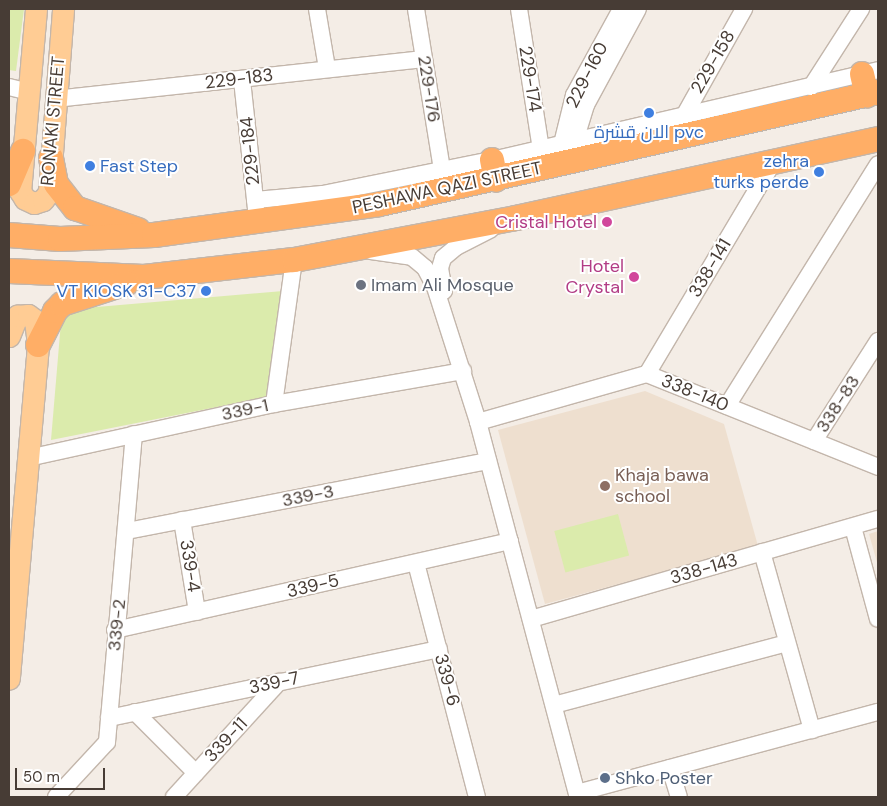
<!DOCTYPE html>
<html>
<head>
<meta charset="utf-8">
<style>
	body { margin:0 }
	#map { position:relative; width:887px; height:806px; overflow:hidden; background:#f4ede6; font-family:"DM Sans",Cairo,sans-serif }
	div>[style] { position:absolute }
	.education>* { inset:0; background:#eedfcf }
	.green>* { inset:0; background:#dbebac; transform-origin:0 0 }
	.roads { filter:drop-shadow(1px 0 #c3b6ab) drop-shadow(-1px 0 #c3b6ab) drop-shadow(0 1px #c3b6ab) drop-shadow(0 -1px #c3b6ab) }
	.minor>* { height:16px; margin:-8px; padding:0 8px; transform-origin:8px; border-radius:8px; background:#fff }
	.major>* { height:21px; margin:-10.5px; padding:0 10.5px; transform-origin:10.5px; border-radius:10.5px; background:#ffcc94 }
	.highway>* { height:24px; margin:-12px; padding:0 12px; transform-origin:12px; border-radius:12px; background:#ffae66 }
	.dots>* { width:14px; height:14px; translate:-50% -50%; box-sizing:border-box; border:2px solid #fff; border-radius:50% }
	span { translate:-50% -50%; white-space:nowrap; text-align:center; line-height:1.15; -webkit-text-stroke:4px #fff; paint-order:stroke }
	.street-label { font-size:18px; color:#473c35 }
	.shop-label { font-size:18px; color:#366cbe }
	.right { translate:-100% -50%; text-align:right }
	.left { translate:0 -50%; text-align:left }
	.hotel-label { font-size:18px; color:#b23c85 }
	.worship-label { font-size:18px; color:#5b616d }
	.education-label { font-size:18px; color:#785e54 }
	.service-label { font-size:18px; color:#4e5e75 }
	.frame { position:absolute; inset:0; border:10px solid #473c35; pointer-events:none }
	.scale { position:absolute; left:15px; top:768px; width:90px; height:22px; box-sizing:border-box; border:2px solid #473c35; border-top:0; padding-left:6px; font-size:15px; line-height:18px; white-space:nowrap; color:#473c35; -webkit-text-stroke:4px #fff; paint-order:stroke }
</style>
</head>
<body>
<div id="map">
	<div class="education">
		<i style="clip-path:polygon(645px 391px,724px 424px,758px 546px,545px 604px,498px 430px)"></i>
		<i style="clip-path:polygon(878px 531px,878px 566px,869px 534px)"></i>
	</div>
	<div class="green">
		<i style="clip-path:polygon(9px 9px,24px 9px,16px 71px,9px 70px)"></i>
		<i style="clip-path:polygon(283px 291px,267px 397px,51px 440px,62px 310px)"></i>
		<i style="left:618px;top:514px;width:43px;height:66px;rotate:75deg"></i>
	</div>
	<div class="roads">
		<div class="minor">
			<i style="left:317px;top:9px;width:60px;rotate:80.4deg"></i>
			<i style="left:416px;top:9px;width:162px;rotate:80.8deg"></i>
			<i style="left:519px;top:9px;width:142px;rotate:81.1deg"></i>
			<i style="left:242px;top:80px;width:130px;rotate:83.8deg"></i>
			<i style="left:9px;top:87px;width:21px;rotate:14deg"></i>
			<i style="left:811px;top:87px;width:93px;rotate:-57.3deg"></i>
			<i style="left:55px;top:99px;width:371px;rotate:-6.2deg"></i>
			<i style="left:684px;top:116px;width:123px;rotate:-60.7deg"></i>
			<i style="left:575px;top:141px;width:38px;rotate:-73deg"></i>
			<i style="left:586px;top:105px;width:109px;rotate:-61.6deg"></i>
			<i style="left:562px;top:144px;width:50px;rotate:-76.2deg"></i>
			<i style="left:574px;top:95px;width:98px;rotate:-61.3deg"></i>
			<i style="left:255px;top:200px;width:68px;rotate:-5deg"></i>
			<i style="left:323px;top:194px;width:172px;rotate:-11.4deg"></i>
			<i style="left:492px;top:160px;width:396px;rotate:-13.1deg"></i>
			<i style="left:371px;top:251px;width:41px;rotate:8.3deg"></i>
			<i style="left:412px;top:257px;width:17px;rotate:40deg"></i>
			<i style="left:425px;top:268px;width:21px;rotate:62deg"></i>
			<i style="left:435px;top:287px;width:142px;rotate:72.3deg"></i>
			<i style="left:478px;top:422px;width:388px;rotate:75.1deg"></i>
			<i style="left:444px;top:291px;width:23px;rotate:-100deg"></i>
			<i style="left:440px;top:268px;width:10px;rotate:-73deg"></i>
			<i style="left:443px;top:258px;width:17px;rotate:-40deg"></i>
			<i style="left:456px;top:247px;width:39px;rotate:-27deg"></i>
			<i style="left:647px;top:374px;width:246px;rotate:-59.2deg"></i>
			<i style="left:274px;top:404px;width:145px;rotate:-82.1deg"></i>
			<i style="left:727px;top:406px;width:285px;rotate:-58deg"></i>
			<i style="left:478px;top:422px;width:176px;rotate:-15.9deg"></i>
			<i style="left:647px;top:374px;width:249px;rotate:21.9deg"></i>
			<i style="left:814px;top:441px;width:119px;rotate:-57.4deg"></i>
			<i style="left:28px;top:458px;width:252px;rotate:-12.4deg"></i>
			<i style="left:274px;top:404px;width:192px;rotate:-9.9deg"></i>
			<i style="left:182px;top:520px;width:93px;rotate:80.7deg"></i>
			<i style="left:853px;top:527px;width:95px;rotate:74.8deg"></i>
			<i style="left:127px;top:531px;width:368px;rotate:-11deg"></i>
			<i style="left:762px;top:552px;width:185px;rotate:74.3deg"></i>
			<i style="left:416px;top:563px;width:242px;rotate:75.4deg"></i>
			<i style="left:531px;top:619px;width:361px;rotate:-16.1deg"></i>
			<i style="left:115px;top:630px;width:405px;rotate:-12.7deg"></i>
			<i style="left:554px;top:705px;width:241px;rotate:-14.9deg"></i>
			<i style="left:135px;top:712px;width:86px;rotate:45deg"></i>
			<i style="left:109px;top:718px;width:337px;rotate:-11.8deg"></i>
			<i style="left:670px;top:768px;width:30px;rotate:73deg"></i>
			<i style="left:577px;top:793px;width:312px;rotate:-15.1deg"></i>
			<i style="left:56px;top:797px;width:75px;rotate:-47.2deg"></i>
			<i style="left:107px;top:742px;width:309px;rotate:-85deg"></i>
			<i style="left:174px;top:797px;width:156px;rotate:-47.6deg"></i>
		</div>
		<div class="major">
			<i style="left:36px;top:9px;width:183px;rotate:95deg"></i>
			<i style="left:20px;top:191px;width:9px;rotate:58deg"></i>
			<i style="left:25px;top:199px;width:10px;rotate:24deg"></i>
			<i style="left:34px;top:203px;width:9px;rotate:-18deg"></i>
			<i style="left:43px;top:200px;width:10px;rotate:-53deg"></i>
			<i style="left:49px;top:192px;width:184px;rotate:-85.6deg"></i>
			<i style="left:9px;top:336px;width:22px;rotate:-68deg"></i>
			<i style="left:17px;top:316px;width:11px;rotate:-5deg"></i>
			<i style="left:28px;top:315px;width:9px;rotate:36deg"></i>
			<i style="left:35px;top:320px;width:25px;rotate:83deg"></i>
			<i style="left:38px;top:345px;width:335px;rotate:95deg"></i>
		</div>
		<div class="highway">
			<i style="left:862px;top:74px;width:22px;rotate:77deg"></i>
			<i style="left:51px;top:158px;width:26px;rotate:79deg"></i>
			<i style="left:56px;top:184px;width:31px;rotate:52deg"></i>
			<i style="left:75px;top:208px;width:67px;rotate:19.2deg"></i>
			<i style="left:492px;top:160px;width:20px;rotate:79deg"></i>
			<i style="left:9px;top:184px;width:36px;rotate:-67deg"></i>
			<i style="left:9px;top:235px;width:51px;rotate:4.5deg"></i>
			<i style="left:60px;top:239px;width:94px;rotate:-2.4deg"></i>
			<i style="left:154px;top:235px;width:228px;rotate:-7.8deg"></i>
			<i style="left:380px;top:204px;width:510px;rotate:-12.67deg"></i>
			<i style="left:9px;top:271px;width:135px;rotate:2.5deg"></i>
			<i style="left:144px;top:277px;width:151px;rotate:-6.5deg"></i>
			<i style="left:294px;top:260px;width:226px;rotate:-10.7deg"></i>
			<i style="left:516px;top:218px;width:371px;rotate:-12.3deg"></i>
			<i style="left:38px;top:345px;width:38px;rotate:-63deg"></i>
			<i style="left:55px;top:311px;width:10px;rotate:-45deg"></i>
			<i style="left:62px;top:304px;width:68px;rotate:-17.9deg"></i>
		</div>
	</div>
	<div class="dots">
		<i style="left:649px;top:113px;background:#3f7fe0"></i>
		<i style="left:90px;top:166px;background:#3f7fe0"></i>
		<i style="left:819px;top:172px;background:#3f7fe0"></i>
		<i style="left:607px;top:222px;background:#d1479c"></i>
		<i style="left:634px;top:277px;background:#d1479c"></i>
		<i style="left:361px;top:285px;background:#6b7280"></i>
		<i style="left:206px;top:291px;background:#3f7fe0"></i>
		<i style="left:605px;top:486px;background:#8d6e63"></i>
		<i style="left:605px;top:778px;background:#5c6f8a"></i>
	</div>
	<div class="street-label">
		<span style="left:713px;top:62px;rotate:-60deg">229-158</span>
		<span style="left:587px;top:75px;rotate:-63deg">229-160</span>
		<span style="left:239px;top:79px;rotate:-7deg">229-183</span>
		<span style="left:530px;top:79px;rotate:81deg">229-174</span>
		<span style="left:429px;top:89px;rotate:81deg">229-176</span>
		<span style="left:53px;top:121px;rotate:-85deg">RONAKI STREET</span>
		<span style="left:250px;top:151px;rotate:-96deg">229-184</span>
		<span style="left:447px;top:188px;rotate:-12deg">PESHAWA QAZI STREET</span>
		<span style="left:710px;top:268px;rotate:-59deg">338-141</span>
		<span style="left:695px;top:393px;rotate:22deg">338-140</span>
		<span style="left:838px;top:404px;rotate:-57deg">338-83</span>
		<span style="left:245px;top:410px;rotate:-12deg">339-1</span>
		<span style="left:308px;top:496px;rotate:-11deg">339-3</span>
		<span style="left:190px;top:566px;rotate:81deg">339-4</span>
		<span style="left:704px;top:569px;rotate:-16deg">338-143</span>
		<span style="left:313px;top:586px;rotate:-13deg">339-5</span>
		<span style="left:117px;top:625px;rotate:-84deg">339-2</span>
		<span style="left:447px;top:680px;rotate:75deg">339-6</span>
		<span style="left:274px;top:683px;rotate:-12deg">339-7</span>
		<span style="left:226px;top:740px;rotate:-47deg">339-11</span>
	</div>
	<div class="shop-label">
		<span style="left:649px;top:132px">الان قشرة pvc</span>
		<span class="right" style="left:809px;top:172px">zehra<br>turks perde</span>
		<span class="left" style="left:100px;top:166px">Fast Step</span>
		<span class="right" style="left:196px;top:291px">VT KIOSK 31-C37</span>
	</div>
	<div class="hotel-label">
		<span class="right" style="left:597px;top:222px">Cristal Hotel</span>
		<span class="right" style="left:624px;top:277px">Hotel<br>Crystal</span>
	</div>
	<div class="worship-label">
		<span class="left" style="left:371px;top:285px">Imam Ali Mosque</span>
	</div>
	<div class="education-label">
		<span class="left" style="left:615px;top:486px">Khaja bawa<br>school</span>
	</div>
	<div class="service-label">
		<span class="left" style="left:615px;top:778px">Shko Poster</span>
	</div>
	<div class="frame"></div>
	<div class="scale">50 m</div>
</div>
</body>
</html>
